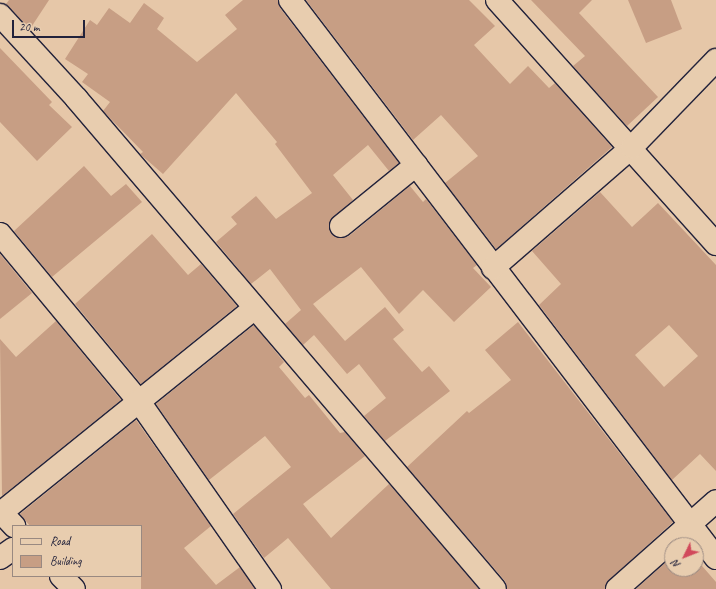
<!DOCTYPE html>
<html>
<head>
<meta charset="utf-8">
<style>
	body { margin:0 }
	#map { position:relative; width:716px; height:589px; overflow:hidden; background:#e6c7a8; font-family:Caveat,sans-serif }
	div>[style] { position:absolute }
	.building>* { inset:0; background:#c79e84 }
	.roads { filter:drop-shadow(1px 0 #22223b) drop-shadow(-1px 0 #22223b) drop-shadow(0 1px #22223b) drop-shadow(0 -1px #22223b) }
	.street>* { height:22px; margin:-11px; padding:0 11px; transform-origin:11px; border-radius:11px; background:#e8cdaf }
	span { translate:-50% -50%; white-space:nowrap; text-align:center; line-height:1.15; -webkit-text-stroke:3px #e8cdaf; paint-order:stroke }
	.legend { position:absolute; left:12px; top:525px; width:130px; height:52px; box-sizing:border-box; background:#e8cdaf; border:1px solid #998981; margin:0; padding:5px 7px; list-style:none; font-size:12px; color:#22223b }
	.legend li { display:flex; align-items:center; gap:8px; height:20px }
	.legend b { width:20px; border:1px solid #998981 }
	.north { position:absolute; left:664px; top:537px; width:40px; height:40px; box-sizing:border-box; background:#e8cdaf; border:1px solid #998981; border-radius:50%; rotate:227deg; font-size:11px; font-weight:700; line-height:16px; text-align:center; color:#22223b }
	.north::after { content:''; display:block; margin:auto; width:14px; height:18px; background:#d1495b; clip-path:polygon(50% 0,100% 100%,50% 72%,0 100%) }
	.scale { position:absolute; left:12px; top:20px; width:73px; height:18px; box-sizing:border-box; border:2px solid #22223b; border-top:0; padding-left:5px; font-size:12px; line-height:14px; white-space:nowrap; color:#22223b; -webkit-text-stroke:3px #e8cdaf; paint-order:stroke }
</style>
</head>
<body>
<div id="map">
	<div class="building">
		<i style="clip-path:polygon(9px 0,49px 0,30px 29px,6px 4px)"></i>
		<i style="clip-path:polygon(243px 0,278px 0,280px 8px,399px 163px,389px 171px,368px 145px,333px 175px,353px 200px,330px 221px,332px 234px,343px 238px,349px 236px,410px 186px,423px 202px,426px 199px,477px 265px,473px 268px,491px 287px,454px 322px,423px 290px,399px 314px,361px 267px,313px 304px,345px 341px,385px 307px,404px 330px,393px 339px,422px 372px,429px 366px,450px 391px,385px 441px,364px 416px,386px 398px,359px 364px,347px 374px,314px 335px,303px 345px,285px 324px,301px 310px,270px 269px,251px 284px,216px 242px,237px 224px,231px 217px,256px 196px,276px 219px,312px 193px,275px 144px,277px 142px,236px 93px,163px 174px,140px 154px,143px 152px,103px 111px,110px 102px,82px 82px,88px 74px,65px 59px,90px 20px,97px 25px,109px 8px,130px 23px,144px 3px,164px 18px,157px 29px,197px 62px,237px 29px,225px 15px)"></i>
		<i style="clip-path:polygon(306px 0,469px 0,495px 26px,474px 45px,510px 84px,528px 66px,549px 88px,555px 83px,612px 147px,496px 249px,445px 183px,478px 156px,441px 115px,413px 140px)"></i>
		<i style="clip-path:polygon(531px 0,592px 0,579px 13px,658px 97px,627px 126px,573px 66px,585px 56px)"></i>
		<i style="clip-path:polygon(628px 0,671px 0,682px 29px,646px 43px)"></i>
		<i style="clip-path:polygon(0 48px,52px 102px,49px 105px,72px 127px,37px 161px,0 122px)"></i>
		<i style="clip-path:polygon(84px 166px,111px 196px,126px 184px,142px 202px,52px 277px,14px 231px)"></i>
		<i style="clip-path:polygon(evenodd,600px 192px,632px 227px,658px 203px,716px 265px,716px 471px,700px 454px,672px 480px,539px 305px,561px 284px,532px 251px,600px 192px,669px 325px,698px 356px,664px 387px,635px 355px,669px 325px)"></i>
		<i style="clip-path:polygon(152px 234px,188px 275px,201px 264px,237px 306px,141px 384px,75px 304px)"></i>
		<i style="clip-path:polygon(0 254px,32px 293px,0 319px)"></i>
		<i style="clip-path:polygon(56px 321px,121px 400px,2px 496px,0 339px,16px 357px)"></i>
		<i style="clip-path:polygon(518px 322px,673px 522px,609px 580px,605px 589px,507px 589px,505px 581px,407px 467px,467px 411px,469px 413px,511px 380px,485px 350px)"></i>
		<i style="clip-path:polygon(254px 325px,284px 362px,279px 367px,305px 398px,309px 395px,340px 433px,345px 432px,365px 456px,303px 504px,331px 538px,389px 484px,479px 589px,331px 589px,288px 538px,264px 558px,233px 514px,291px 467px,265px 436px,209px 480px,156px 404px)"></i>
		<i style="clip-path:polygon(136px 420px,211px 526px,184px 548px,216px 585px,240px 567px,255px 589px,141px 589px,141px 526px,30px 526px,20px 514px)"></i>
		<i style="clip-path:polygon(672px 557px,672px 569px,696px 569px,696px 559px,716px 582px,716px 589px,636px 589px)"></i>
	</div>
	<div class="roads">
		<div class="street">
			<i style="left:290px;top:0;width:702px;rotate:52.64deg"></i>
			<i style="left:497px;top:0;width:328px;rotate:48.1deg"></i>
			<i style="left:0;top:15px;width:113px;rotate:47.5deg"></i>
			<i style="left:76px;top:98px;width:645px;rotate:49.52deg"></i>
			<i style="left:341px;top:226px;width:97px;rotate:-39.1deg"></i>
			<i style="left:0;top:234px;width:216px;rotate:50.3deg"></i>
			<i style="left:138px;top:400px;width:231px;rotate:55.1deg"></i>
			<i style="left:493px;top:268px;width:184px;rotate:-41deg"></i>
			<i style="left:632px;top:147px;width:121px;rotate:-46deg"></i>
			<i style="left:0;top:511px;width:21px;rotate:47deg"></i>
			<i style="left:2px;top:512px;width:325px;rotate:-38.9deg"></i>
			<i style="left:0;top:558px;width:16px;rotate:-35deg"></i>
			<i style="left:61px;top:576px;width:18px;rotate:45deg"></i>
			<i style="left:617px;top:589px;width:132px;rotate:-41.6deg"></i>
		</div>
	</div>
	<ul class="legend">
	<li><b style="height:5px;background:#e8cdaf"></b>Road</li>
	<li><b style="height:11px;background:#c79e84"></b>Building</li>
	</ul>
	<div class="north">N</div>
	<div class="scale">20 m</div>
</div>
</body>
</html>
